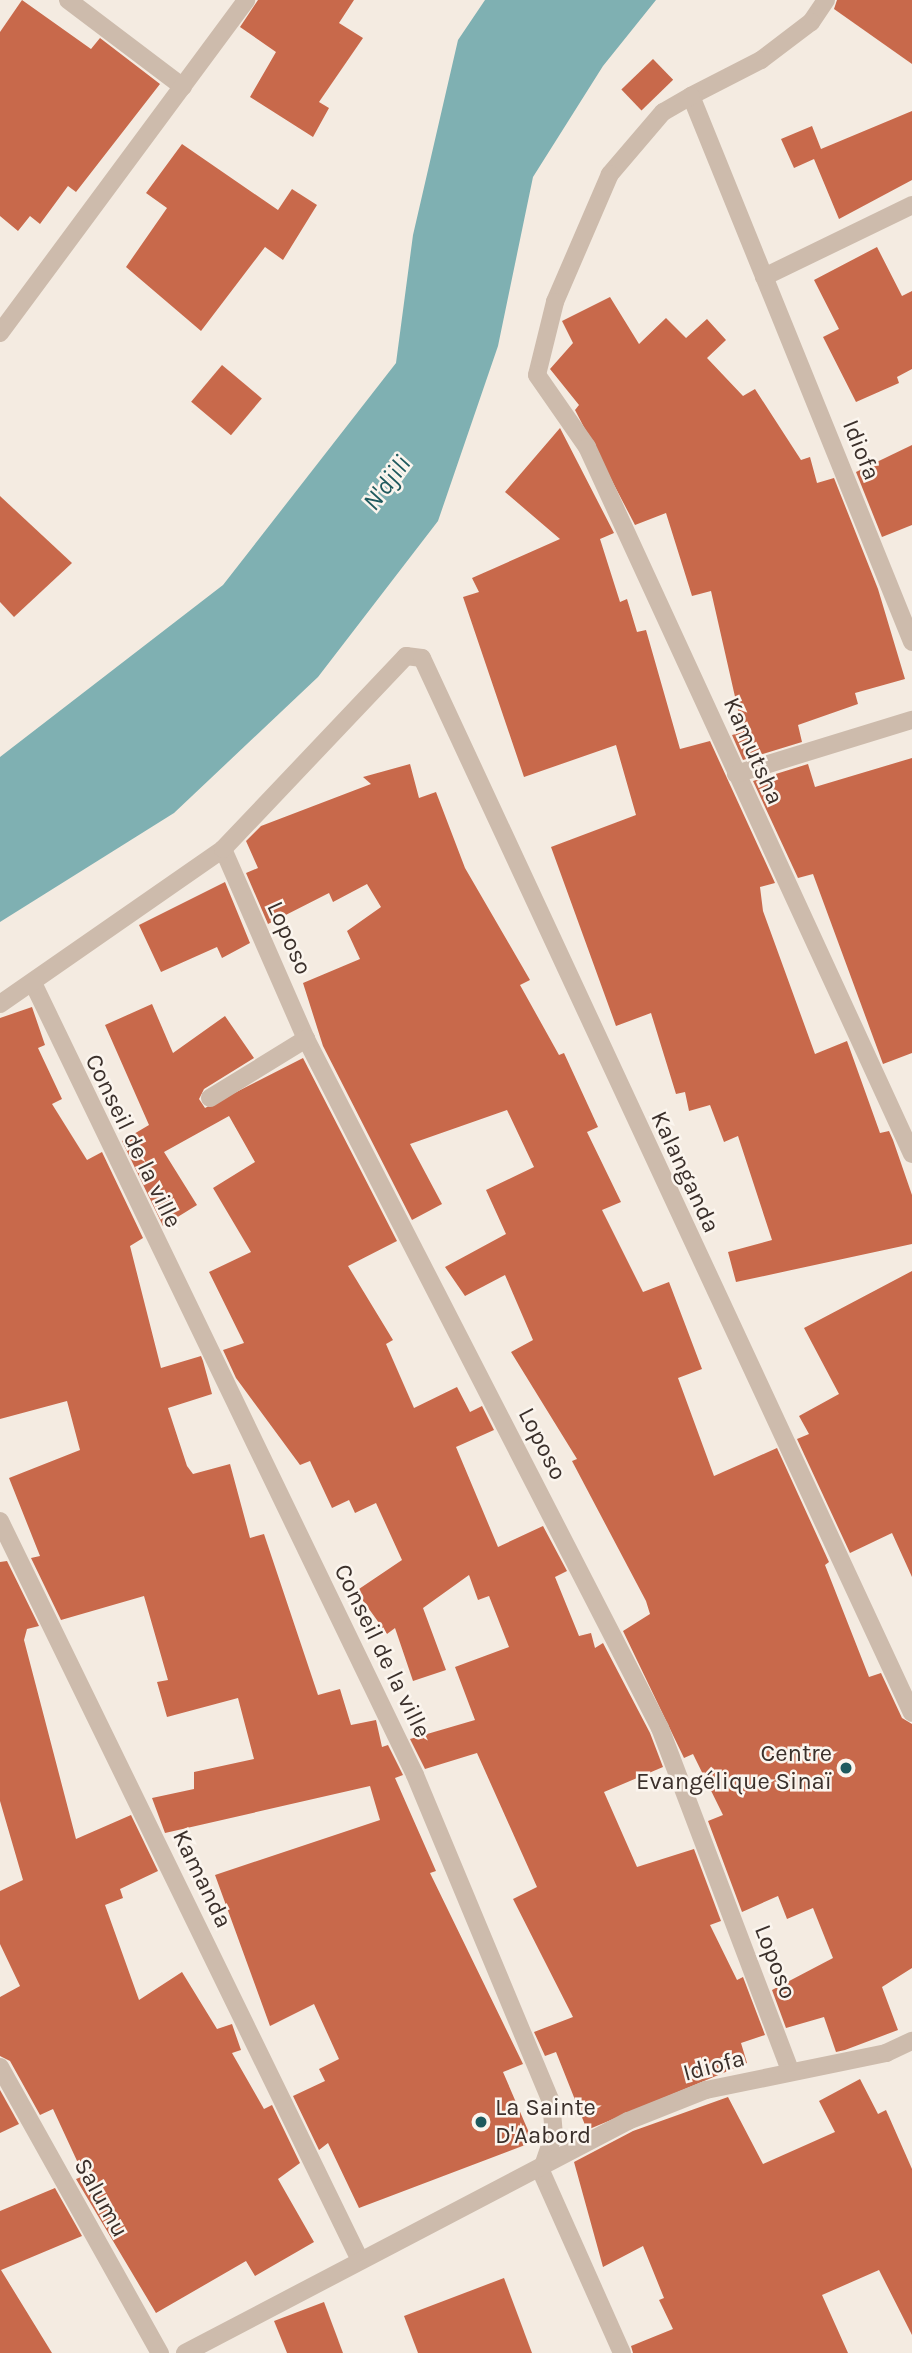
<!DOCTYPE html>
<html>
<head>
<meta charset="utf-8">
<style>
	body { margin:0 }
	#map { position:relative; width:912px; height:2353px; overflow:hidden; background:#f4ebe1; font-family:Karla,sans-serif }
	div>[style] { position:absolute }
	.water>* { inset:0; background:#7fb0b2 }
	.building>* { inset:0; background:#c8694b; transform-origin:0 0 }
	.minor>* { height:18px; margin:-9px; padding:0 9px; transform-origin:9px; border-radius:9px; background:#cdbbac }
	.dots>* { width:19px; height:19px; translate:-50% -50%; box-sizing:border-box; border:4px solid #fbf5ee; border-radius:50% }
	span { translate:-50% -50%; white-space:nowrap; text-align:center; line-height:1.15; -webkit-text-stroke:5px #fbf5ee; paint-order:stroke }
	.street-label { font-size:24px; color:#3b302b }
	.poi-label { font-size:24px; color:#3b302b }
	.right { translate:-100% -50%; text-align:right }
	.left { translate:0 -50%; text-align:left }
	.water-label { font-size:26px; color:#1f5a5e; font-style:italic }
</style>
</head>
<body>
<div id="map">
	<div class="water">
		<i style="clip-path:polygon(485px 0,656px 0,603px 66px,533px 177px,498px 346px,438px 521px,318px 677px,174px 813px,0 922px,0 757px,223px 585px,396px 363px,413px 235px,458px 40px)"></i>
	</div>
	<div class="building">
		<i style="clip-path:polygon(22px 0,91px 49px,100px 38px,160px 84px,76px 192px,68px 186px,40px 224px,30px 216px,18px 231px,0 216px,0 32px)"></i>
		<i style="clip-path:polygon(258px 0,354px 0,339px 23px,363px 38px,319px 102px,329px 108px,313px 137px,250px 97px,276px 52px,240px 27px)"></i>
		<i style="clip-path:polygon(837px 0,912px 0,912px 64px,834px 9px)"></i>
		<i style="left:653px;top:59px;width:29px;height:44px;rotate:46deg"></i>
		<i style="clip-path:polygon(912px 111px,912px 180px,839px 219px,814px 159px,794px 168px,781px 139px,812px 126px,821px 149px)"></i>
		<i style="clip-path:polygon(182px 144px,278px 210px,292px 189px,317px 205px,283px 260px,265px 247px,201px 331px,126px 267px,167px 208px,146px 193px)"></i>
		<i style="clip-path:polygon(877px 247px,902px 296px,912px 291px,912px 369px,897px 377px,899px 383px,856px 402px,823px 337px,839px 329px,814px 280px)"></i>
		<i style="clip-path:polygon(610px 297px,639px 344px,666px 318px,686px 338px,707px 319px,726px 340px,707px 358px,743px 396px,755px 389px,801px 460px,810px 457px,817px 483px,834px 478px,878px 589px,905px 679px,855px 693px,858px 704px,798px 725px,802px 742px,743px 760px,732px 735px,743px 732px,711px 591px,692px 596px,666px 513px,635px 525px,575px 410px,579px 405px,550px 369px,573px 343px,562px 321px)"></i>
		<i style="left:222px;top:365px;width:52px;height:48px;rotate:40deg"></i>
		<i style="clip-path:polygon(560px 428px,614px 533px,600px 539px,620px 602px,627px 599px,637px 632px,646px 630px,680px 749px,710px 741px,775px 883px,760px 887px,763px 911px,815px 1054px,847px 1041px,880px 1133px,889px 1131px,893px 1140px,912px 1195px,912px 1244px,736px 1282px,728px 1252px,772px 1240px,738px 1136px,724px 1142px,710px 1105px,689px 1111px,685px 1092px,676px 1094px,651px 1013px,616px 1026px,551px 847px,636px 815px,616px 745px,524px 777px,463px 597px,479px 592px,472px 578px,560px 539px,505px 492px)"></i>
		<i style="clip-path:polygon(912px 445px,912px 525px,882px 537px,856px 472px)"></i>
		<i style="clip-path:polygon(0 496px,72px 563px,14px 617px,0 602px)"></i>
		<i style="clip-path:polygon(912px 758px,912px 1053px,883px 1064px,813px 874px,798px 878px,753px 781px,808px 764px,815px 787px)"></i>
		<i style="clip-path:polygon(410px 764px,419px 798px,436px 792px,465px 868px,530px 980px,520px 985px,559px 1055px,564px 1053px,598px 1127px,587px 1132px,621px 1202px,602px 1210px,643px 1292px,669px 1282px,702px 1369px,678px 1378px,714px 1476px,777px 1448px,829px 1562px,825px 1565px,869px 1677px,881px 1673px,902px 1718px,912px 1724px,912px 1968px,882px 1987px,898px 2030px,845px 2050px,836px 2052px,824px 2017px,786px 2028px,772px 1990px,833px 1958px,813px 1908px,787px 1919px,778px 1896px,742px 1912px,708px 1821px,723px 1815px,693px 1754px,684px 1758px,623px 1631px,650px 1614px,646px 1601px,572px 1461px,577px 1459px,511px 1352px,533px 1340px,505px 1275px,465px 1296px,445px 1267px,506px 1234px,486px 1190px,534px 1167px,507px 1110px,410px 1144px,442px 1204px,412px 1220px,323px 1046px,303px 983px,360px 959px,347px 931px,381px 907px,367px 884px,333px 902px,329px 893px,268px 924px,246px 873px,258px 868px,246px 841px,261px 826px,371px 784px,363px 777px)"></i>
		<i style="clip-path:polygon(225px 882px,250px 943px,222px 958px,217px 947px,161px 972px,139px 925px)"></i>
		<i style="clip-path:polygon(152px 1004px,173px 1053px,225px 1016px,254px 1058px,204px 1089px,199px 1099px,205px 1108px,303px 1058px,397px 1241px,348px 1266px,393px 1340px,386px 1344px,414px 1408px,457px 1387px,470px 1412px,482px 1406px,494px 1430px,456px 1447px,498px 1547px,543px 1526px,567px 1571px,555px 1577px,579px 1636px,591px 1633px,595px 1648px,603px 1643px,650px 1733px,663px 1767px,604px 1792px,637px 1867px,694px 1849px,721px 1921px,710px 1925px,737px 1980px,743px 1977px,765px 2035px,741px 2043px,747px 2063px,587px 2130px,556px 2052px,545px 2056px,534px 2032px,573px 2017px,513px 1899px,537px 1887px,477px 1753px,425px 1769px,410px 1739px,475px 1720px,455px 1667px,509px 1647px,489px 1596px,478px 1600px,469px 1575px,423px 1608px,446px 1670px,413px 1681px,395px 1628px,387px 1634px,356px 1591px,402px 1560px,376px 1503px,355px 1513px,349px 1500px,332px 1508px,310px 1461px,300px 1465px,236px 1378px,223px 1350px,244px 1343px,209px 1272px,251px 1252px,213px 1188px,255px 1162px,229px 1116px,164px 1152px,197px 1205px,163px 1226px,122px 1141px,149px 1125px,105px 1025px)"></i>
		<i style="clip-path:polygon(32px 1007px,45px 1045px,38px 1048px,62px 1099px,52px 1104px,87px 1160px,102px 1152px,143px 1238px,130px 1246px,161px 1368px,201px 1356px,203px 1361px,212px 1394px,168px 1408px,187px 1466px,193px 1474px,230px 1464px,250px 1538px,264px 1534px,318px 1695px,340px 1689px,351px 1725px,376px 1720px,382px 1747px,388px 1745px,403px 1775px,395px 1778px,436px 1871px,430px 1873px,523px 2064px,503px 2072px,533px 2142px,359px 2208px,328px 2143px,319px 2150px,293px 2096px,325px 2081px,319px 2069px,339px 2059px,314px 2004px,270px 2026px,215px 1875px,380px 1820px,370px 1786px,165px 1833px,152px 1798px,194px 1789px,194px 1772px,254px 1759px,238px 1698px,167px 1717px,157px 1682px,168px 1680px,144px 1596px,61px 1620px,31px 1558px,40px 1556px,9px 1478px,80px 1450px,67px 1401px,0 1419px,0 1018px)"></i>
		<i style="clip-path:polygon(912px 1271px,912px 1577px,892px 1533px,850px 1553px,797px 1439px,809px 1434px,799px 1416px,839px 1394px,804px 1328px)"></i>
		<i style="clip-path:polygon(7px 1561px,39px 1626px,27px 1629px,24px 1640px,76px 1839px,131px 1815px,158px 1871px,120px 1889px,123px 1898px,105px 1905px,139px 2000px,182px 1972px,217px 2029px,232px 2024px,241px 2050px,232px 2053px,264px 2109px,272px 2105px,300px 2163px,278px 2179px,314px 2242px,255px 2276px,246px 2261px,156px 2313px,76px 2179px,84px 2176px,53px 2109px,40px 2115px,10px 2061px,0 2056px,0 1997px,20px 1986px,0 1944px,0 1891px,23px 1880px,0 1801px,0 1562px)"></i>
		<i style="clip-path:polygon(860px 2079px,878px 2114px,886px 2110px,912px 2169px,912px 2335px,879px 2270px,822px 2295px,848px 2353px,633px 2353px,631px 2346px,673px 2329px,659px 2300px,664px 2298px,643px 2246px,603px 2267px,574px 2162px,633px 2131px,728px 2097px,763px 2164px,835px 2132px,819px 2101px)"></i>
		<i style="clip-path:polygon(0 2090px,19px 2124px,0 2133px)"></i>
		<i style="clip-path:polygon(55px 2188px,82px 2236px,1px 2270px,52px 2353px,0 2353px,0 2211px)"></i>
		<i style="clip-path:polygon(504px 2278px,532px 2353px,418px 2353px,404px 2316px)"></i>
		<i style="clip-path:polygon(324px 2302px,343px 2353px,287px 2353px,274px 2321px)"></i>
	</div>
	<div class="minor">
		<i style="left:68px;top:0;width:144px;rotate:37.1deg"></i>
		<i style="left:826px;top:0;width:27px;rotate:124deg"></i>
		<i style="left:811px;top:22px;width:63px;rotate:142.8deg"></i>
		<i style="left:761px;top:60px;width:79px;rotate:152.8deg"></i>
		<i style="left:691px;top:96px;width:589px;rotate:67.96deg"></i>
		<i style="left:691px;top:96px;width:32px;rotate:150deg"></i>
		<i style="left:663px;top:112px;width:82px;rotate:130.5deg"></i>
		<i style="left:610px;top:174px;width:139px;rotate:113.3deg"></i>
		<i style="left:555px;top:302px;width:75px;rotate:103.9deg"></i>
		<i style="left:537px;top:375px;width:88px;rotate:55.2deg"></i>
		<i style="left:587px;top:447px;width:778px;rotate:65.31deg"></i>
		<i style="left:764px;top:277px;width:165px;rotate:-25.9deg"></i>
		<i style="left:0;top:333px;width:414px;rotate:-53.5deg"></i>
		<i style="left:736px;top:774px;width:184px;rotate:-17.1deg"></i>
		<i style="left:223px;top:849px;width:207px;rotate:66.4deg"></i>
		<i style="left:306px;top:1039px;width:775px;rotate:62.81deg"></i>
		<i style="left:660px;top:1728px;width:368px;rotate:69.2deg"></i>
		<i style="left:34px;top:985px;width:877px;rotate:64.25deg"></i>
		<i style="left:415px;top:1775px;width:353px;rotate:67.4deg"></i>
		<i style="left:551px;top:2101px;width:33px;rotate:85deg"></i>
		<i style="left:554px;top:2134px;width:39px;rotate:109deg"></i>
		<i style="left:541px;top:2171px;width:199px;rotate:66deg"></i>
		<i style="left:0;top:1004px;width:272px;rotate:-34.8deg"></i>
		<i style="left:223px;top:849px;width:266px;rotate:-46.5deg"></i>
		<i style="left:406px;top:656px;width:16px;rotate:7deg"></i>
		<i style="left:422px;top:658px;width:1163px;rotate:65.09deg"></i>
		<i style="left:210px;top:1098px;width:113px;rotate:-31.6deg"></i>
		<i style="left:0;top:1521px;width:820px;rotate:64.03deg"></i>
		<i style="left:0;top:2067px;width:328px;rotate:60.8deg"></i>
		<i style="left:185px;top:2353px;width:500px;rotate:-27.64deg"></i>
		<i style="left:628px;top:2121px;width:84px;rotate:-21.7deg"></i>
		<i style="left:706px;top:2090px;width:184px;rotate:-11.6deg"></i>
		<i style="left:886px;top:2053px;width:29px;rotate:-25deg"></i>
	</div>
	<div class="dots">
		<i style="left:846px;top:1768px;background:#1f5a5e"></i>
		<i style="left:481px;top:2122px;background:#1f5a5e"></i>
	</div>
	<div class="street-label">
		<span style="left:861px;top:450px;rotate:68deg">Idiofa</span>
		<span style="left:753px;top:751px;rotate:66deg">Kamutsha</span>
		<span style="left:289px;top:938px;rotate:66deg">Loposo</span>
		<span style="left:133px;top:1141px;rotate:64deg">Conseil de la ville</span>
		<span style="left:685px;top:1172px;rotate:65deg">Kalanganda</span>
		<span style="left:542px;top:1444px;rotate:63deg">Loposo</span>
		<span style="left:382px;top:1651px;rotate:64deg">Conseil de la ville</span>
		<span style="left:202px;top:1879px;rotate:64deg">Kamanda</span>
		<span style="left:775px;top:1962px;rotate:69deg">Loposo</span>
		<span style="left:714px;top:2066px;rotate:-15deg">Idiofa</span>
		<span style="left:101px;top:2198px;rotate:61deg">Salumu</span>
	</div>
	<div class="poi-label">
		<span class="right" style="left:832px;top:1768px">Centre<br>Evangélique Sinaï</span>
		<span class="left" style="left:495px;top:2122px">La Sainte<br>D'Aabord</span>
	</div>
	<div class="water-label">
		<span style="left:387px;top:483px;rotate:-53deg">N'djili</span>
	</div>
</div>
</body>
</html>
